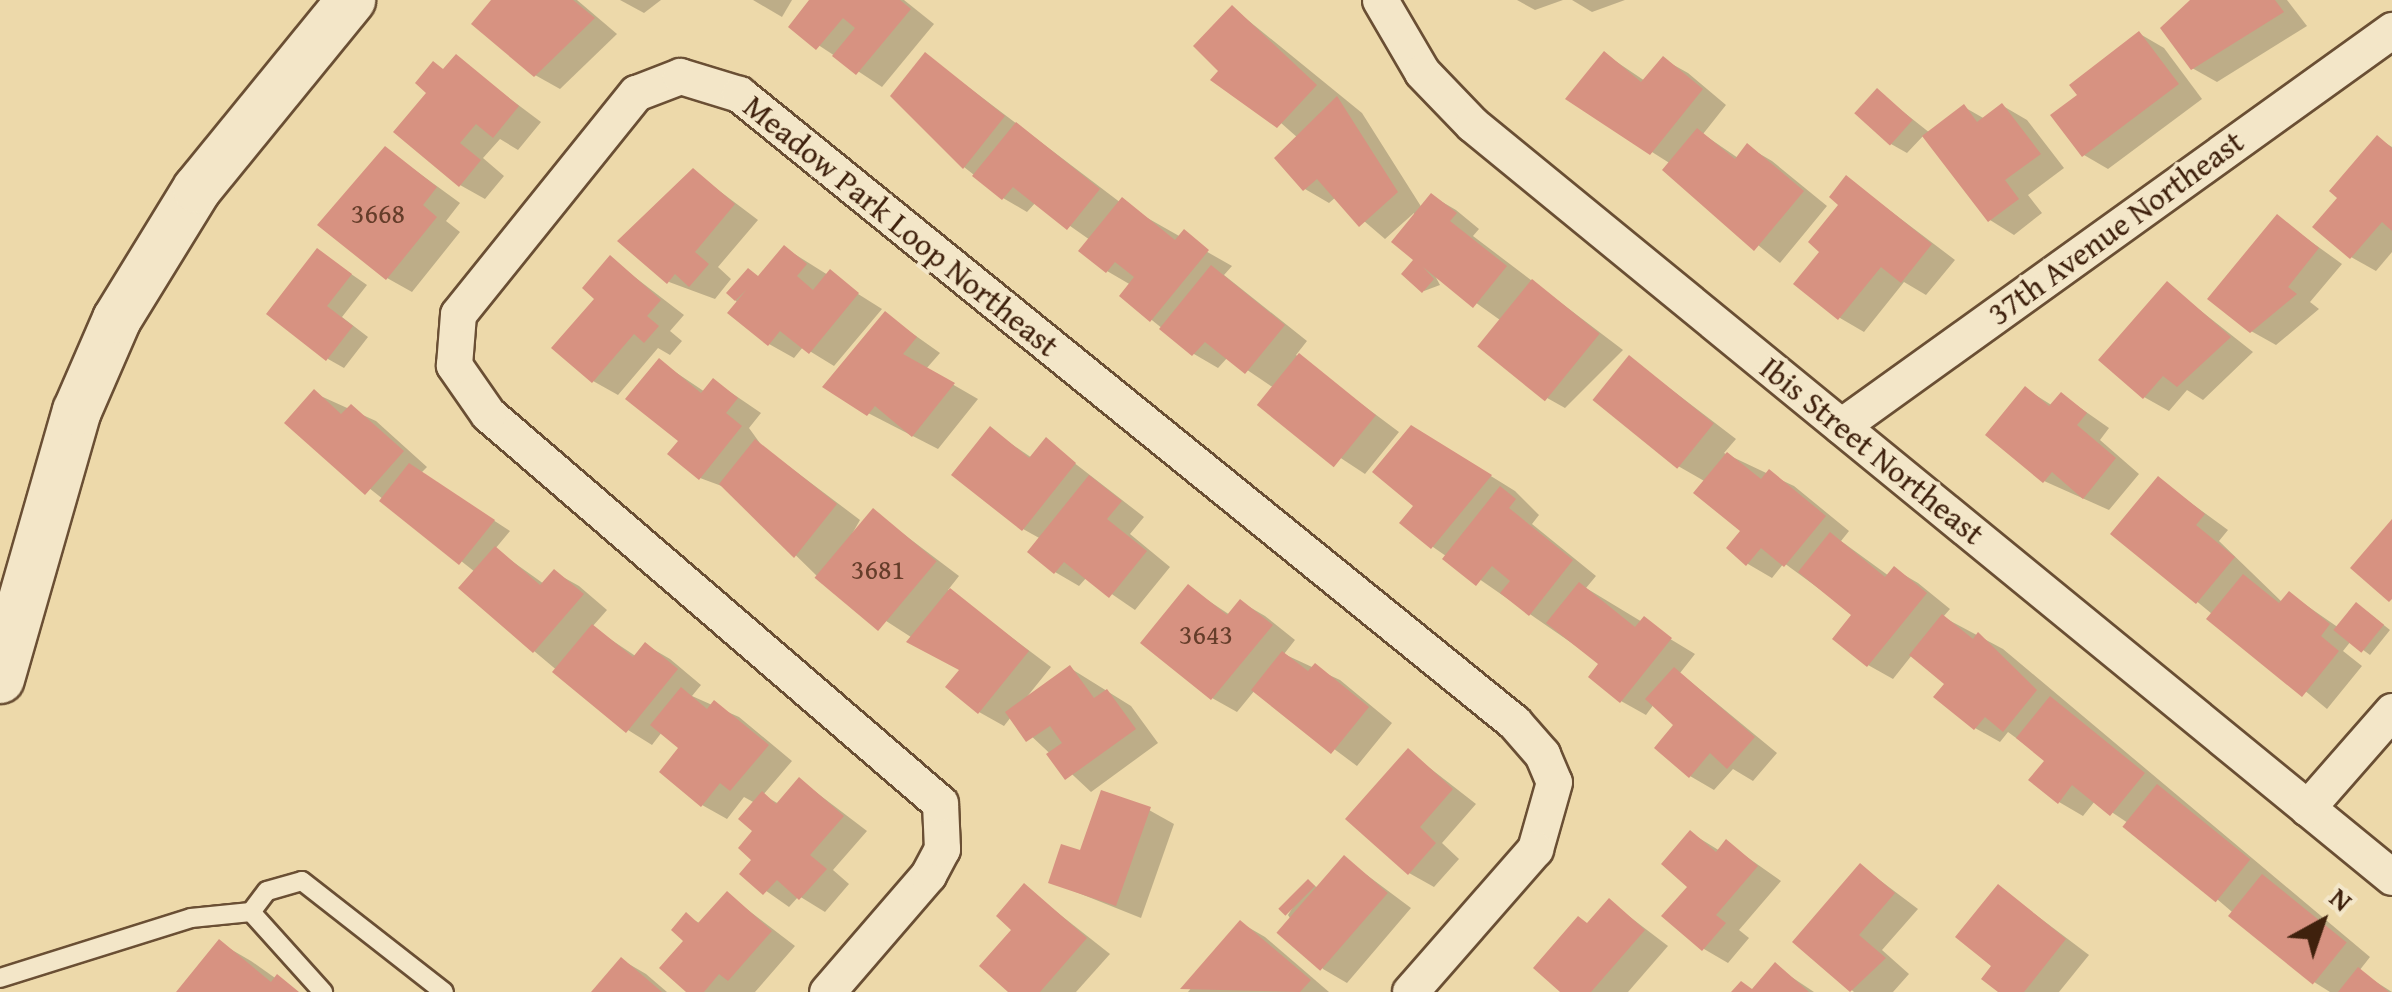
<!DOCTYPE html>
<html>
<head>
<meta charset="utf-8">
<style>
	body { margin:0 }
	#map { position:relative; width:2392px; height:992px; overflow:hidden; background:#edd9aa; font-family:"Gentium Book Plus",serif }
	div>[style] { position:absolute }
	.shadow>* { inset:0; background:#0003 }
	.building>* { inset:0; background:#d79281; transform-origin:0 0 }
	.roads { filter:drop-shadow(2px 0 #6a4f34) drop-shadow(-2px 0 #6a4f34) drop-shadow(0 2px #6a4f34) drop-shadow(0 -2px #6a4f34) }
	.service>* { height:18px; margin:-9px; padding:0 9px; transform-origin:9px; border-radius:9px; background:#f3e6c8 }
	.minor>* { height:35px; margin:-17.5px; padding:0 17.5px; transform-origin:17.5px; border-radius:17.5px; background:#f3e6c8 }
	.secondary>* { height:48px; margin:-24px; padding:0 24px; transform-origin:24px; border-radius:24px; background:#f3e6c8 }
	span { translate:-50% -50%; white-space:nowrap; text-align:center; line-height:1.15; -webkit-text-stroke:8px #f3e6c8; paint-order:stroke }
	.number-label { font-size:28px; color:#653d2a }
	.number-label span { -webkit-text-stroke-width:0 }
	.street-label { font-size:32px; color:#3f210d }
	.north { position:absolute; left:2272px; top:872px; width:100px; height:100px; -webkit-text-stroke:8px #f3e6c8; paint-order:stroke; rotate:40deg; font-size:28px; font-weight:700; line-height:40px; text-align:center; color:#3f210d }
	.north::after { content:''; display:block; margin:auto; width:35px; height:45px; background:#3f210d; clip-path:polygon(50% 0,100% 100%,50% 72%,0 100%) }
</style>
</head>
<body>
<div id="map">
	<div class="shadow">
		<i style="clip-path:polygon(494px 0,577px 0,617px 34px,560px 89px,535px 75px)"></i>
		<i style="clip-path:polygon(620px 0,661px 0,644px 13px)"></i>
		<i style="clip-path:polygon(753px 0,792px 0,782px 17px)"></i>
		<i style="clip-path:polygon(813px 0,904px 0,934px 24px,882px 87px,791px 27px)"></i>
		<i style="clip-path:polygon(1517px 0,1563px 0,1535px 10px)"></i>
		<i style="clip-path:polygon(1572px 0,1625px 0,1592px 12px)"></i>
		<i style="clip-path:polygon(2193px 0,2287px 0,2307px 26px,2217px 82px,2192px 68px)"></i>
		<i style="clip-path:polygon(1233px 8px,1362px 113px,1422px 208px,1432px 196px,1456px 210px,1479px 229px,1473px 236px,1623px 350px,1565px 408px,1540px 394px,1500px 320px,1433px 272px,1440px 285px,1424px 291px,1414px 213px,1385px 239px,1336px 197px,1329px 203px,1305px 189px,1298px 138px,1222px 71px)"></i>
		<i style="clip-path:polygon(2140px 34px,2164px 48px,2202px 99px,2108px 169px,2084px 155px,2080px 96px)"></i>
		<i style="clip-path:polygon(1605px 54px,1645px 81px,1663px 59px,1688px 73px,1726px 105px,1703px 134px,1738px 158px,1748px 147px,1772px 161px,1827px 206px,1780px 263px,1666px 170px,1671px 164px,1568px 99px)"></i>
		<i style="clip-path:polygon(926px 55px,1121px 203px,1232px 266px,1224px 275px,1307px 341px,1296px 355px,1399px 432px,1365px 474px,1260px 405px,1274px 388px,1228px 357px,1218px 368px,1194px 354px,1122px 296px,1131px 285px,1107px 271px,1090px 240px,1036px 202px,1027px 212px,1003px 198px,964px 167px)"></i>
		<i style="clip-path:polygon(456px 58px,541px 122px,518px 150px,500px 139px,483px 158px,504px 176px,485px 199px,460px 185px,430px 92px)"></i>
		<i style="clip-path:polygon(1877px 91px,1930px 133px,1964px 107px,1985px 119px,2003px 106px,2027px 120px,2064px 168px,2028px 195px,2042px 213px,2014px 235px,1990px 220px,1924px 135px,1907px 153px,1891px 144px)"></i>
		<i style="clip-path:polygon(2377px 138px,2392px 147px,2392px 252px,2376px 271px,2351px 257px,2341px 198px)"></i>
		<i style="clip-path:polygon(386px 149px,460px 203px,446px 221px,460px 232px,412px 292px,387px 278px)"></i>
		<i style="clip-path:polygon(693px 171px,758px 220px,718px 267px,731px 279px,715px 299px,669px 282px)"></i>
		<i style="clip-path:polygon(1847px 178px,1955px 260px,1926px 295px,1904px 282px,1864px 332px,1840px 318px)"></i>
		<i style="clip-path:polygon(2277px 217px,2342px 264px,2310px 302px,2319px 309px,2276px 345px,2251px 331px)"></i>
		<i style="clip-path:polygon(785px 248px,882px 309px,834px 366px,803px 347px,794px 358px,769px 344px,730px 293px,760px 278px)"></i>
		<i style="clip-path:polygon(318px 251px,367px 285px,342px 317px,368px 337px,344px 368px,328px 359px)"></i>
		<i style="clip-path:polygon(610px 258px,684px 315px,670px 331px,682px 341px,670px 355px,658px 348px,618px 395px,593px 381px,597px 299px)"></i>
		<i style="clip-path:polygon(2168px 285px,2253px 352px,2203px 400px,2187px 390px,2169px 411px,2144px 397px)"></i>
		<i style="clip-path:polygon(885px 314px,940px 353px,926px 369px,978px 399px,938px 449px,868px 413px)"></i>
		<i style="clip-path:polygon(1630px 358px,1736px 439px,1724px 453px,1794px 486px,1849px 531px,1841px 541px,1889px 576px,1894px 569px,1918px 583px,1950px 609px,1943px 617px,2003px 649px,2370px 957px,2359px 971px,2392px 992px,2330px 992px,2314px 982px,2128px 823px,2095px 801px,2083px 816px,2059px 802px,2047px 761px,2008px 732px,2000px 742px,1975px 728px,1947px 684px,1912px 655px,1893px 679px,1868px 665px,1855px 615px,1784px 563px,1772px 578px,1748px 564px,1744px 531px,1706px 482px,1678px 466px)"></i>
		<i style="clip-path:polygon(659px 361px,705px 392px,714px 381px,761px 413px,749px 428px,762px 446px,860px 520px,848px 541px,873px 511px,959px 576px,948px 590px,1051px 667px,1026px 698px,1070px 668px,1131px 706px,1158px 743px,1091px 792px,1011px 717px,1004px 726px,979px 712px,962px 670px,818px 577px,727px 488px,700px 478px)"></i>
		<i style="clip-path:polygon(2026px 389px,2053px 406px,2062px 395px,2109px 428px,2100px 440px,2139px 474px,2109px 510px,2044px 481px)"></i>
		<i style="clip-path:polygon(314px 393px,376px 421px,427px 467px,421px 473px,510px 531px,495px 549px,544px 584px,554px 572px,579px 586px,607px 610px,592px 627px,637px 657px,646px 645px,670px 659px,701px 685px,692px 696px,739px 717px,792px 761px,763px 795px,779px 804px,800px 780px,867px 831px,833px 870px,849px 884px,825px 912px,799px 896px,789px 907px,742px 874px,755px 860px,755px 803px,744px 797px,727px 819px,702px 805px,682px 748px,662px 732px,652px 745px,628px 730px,534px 651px,475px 572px,287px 423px)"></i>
		<i style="clip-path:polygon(991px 430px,1032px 458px,1046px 441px,1144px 517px,1130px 534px,1170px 567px,1135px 610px,1087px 577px,1079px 586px,1055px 572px,1041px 539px,1023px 529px)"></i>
		<i style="clip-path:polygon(1436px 442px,1515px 491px,1539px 515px,1532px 524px,1596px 576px,1586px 588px,1695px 654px,1680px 673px,1777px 753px,1753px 781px,1733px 769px,1714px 790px,1690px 776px,1677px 725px,1654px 704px,1646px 715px,1621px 701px,1602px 664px,1433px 547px,1417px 505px)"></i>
		<i style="clip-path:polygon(2158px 479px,2228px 530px,2219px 541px,2283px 603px,2290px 594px,2339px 628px,2365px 610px,2390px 630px,2370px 655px,2351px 641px,2343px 651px,2362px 666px,2327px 709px,2114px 533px)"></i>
		<i style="clip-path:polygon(1188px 587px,1230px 615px,1241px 602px,1265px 616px,1295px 640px,1284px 654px,1340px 680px,1392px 723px,1357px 766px,1255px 690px,1237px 712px,1212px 698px)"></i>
		<i style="clip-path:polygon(1408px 751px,1476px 804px,1442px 843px,1459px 859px,1434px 887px,1409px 873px)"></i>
		<i style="clip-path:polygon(1149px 810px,1174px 824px,1141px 918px,1051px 882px)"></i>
		<i style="clip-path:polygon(1691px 833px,1720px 851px,1727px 843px,1781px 881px,1739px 930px,1749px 938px,1728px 963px,1704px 949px)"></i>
		<i style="clip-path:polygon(1344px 858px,1411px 908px,1347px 983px,1323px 969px,1288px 915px,1309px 882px,1318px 888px)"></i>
		<i style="clip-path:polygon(1861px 866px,1918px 909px,1882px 950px,1909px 974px,1893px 992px,1854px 992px,1795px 942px)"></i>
		<i style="clip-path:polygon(1025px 887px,1110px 954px,1076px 992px,1012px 992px)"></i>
		<i style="clip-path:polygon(1999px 887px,2089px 955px,2059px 992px,2002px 992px)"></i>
		<i style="clip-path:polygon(727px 894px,795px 946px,755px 992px,690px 992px,687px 916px,701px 924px)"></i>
		<i style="clip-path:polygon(1609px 901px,1668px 946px,1628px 992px,1564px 992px,1589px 925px)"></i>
		<i style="clip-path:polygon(1241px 923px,1265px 937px,1329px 992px,1188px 992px)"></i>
		<i style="clip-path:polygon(220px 943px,251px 961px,295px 992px,180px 992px)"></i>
		<i style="clip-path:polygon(622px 960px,646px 974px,667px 992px,594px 992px)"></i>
		<i style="clip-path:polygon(1775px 966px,1814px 992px,1735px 992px,1754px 991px)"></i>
	</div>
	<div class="building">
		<i style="clip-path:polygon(491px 0,573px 0,595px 18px,534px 77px,471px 24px)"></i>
		<i style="clip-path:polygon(809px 0,900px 0,911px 9px,856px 75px,832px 56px,855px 28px,843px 18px,816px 50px,788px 27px)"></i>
		<i style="clip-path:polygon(2190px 0,2275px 0,2284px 12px,2191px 70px,2160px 28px)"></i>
		<i style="clip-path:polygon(1232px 5px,1317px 85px,1277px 128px,1210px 80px,1218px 71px,1193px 46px)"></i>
		<i style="clip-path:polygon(2139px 31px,2179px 84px,2082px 157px,2050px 115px,2077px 95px,2069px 85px)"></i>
		<i style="clip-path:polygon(1604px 51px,1641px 82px,1663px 56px,1703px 89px,1650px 155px,1565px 99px)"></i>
		<i style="clip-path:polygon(925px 52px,1005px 116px,963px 169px,890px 96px)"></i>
		<i style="clip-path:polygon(456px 54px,519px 106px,493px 138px,476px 124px,460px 143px,481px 160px,459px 187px,393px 132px,426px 93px,415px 83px,433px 61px,443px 69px)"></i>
		<i style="left:1877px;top:88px;width:48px;height:34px;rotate:42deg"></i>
		<i style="clip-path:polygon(1337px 96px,1398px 192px,1359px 227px,1317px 179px,1303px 191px,1274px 158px)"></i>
		<i style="clip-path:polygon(2002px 103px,2041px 154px,2005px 180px,2019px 199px,1988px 222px,1922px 136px,1964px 104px,1977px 122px)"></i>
		<i style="clip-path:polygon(1016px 122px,1100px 189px,1067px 230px,1013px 187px,1002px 200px,972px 176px)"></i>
		<i style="clip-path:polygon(1697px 128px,1735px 159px,1747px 143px,1804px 191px,1754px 251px,1662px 170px)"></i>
		<i style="clip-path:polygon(2377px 135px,2392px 148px,2392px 231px,2382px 222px,2350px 259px,2312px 227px,2337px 198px,2329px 191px)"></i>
		<i style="clip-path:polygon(385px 146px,437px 187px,423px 205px,437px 217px,386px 280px,317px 225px)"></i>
		<i style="clip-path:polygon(693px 168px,735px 204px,695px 252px,709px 264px,689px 287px,675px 274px,667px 284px,617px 241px)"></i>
		<i style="clip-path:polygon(1846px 175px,1932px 244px,1901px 283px,1881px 267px,1838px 320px,1793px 284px,1819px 252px,1808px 242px,1838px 205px,1829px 197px)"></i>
		<i style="clip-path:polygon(1431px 193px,1457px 213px,1450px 221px,1507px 266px,1473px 308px,1423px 267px,1434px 279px,1422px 293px,1401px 274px,1413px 260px,1391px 242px)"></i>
		<i style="clip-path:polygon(1122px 197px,1175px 240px,1184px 229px,1209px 250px,1150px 322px,1119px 296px,1134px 277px,1115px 262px,1106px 273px,1078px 251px)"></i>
		<i style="clip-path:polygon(2277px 214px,2319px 248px,2288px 287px,2297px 294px,2250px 333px,2207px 299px)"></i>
		<i style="clip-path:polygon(784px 245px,807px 264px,797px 276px,813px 290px,830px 269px,859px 293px,809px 354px,780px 331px,768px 346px,727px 313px,747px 289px,735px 301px,726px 293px,748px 268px,758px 276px)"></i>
		<i style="clip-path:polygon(317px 248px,352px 274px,327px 306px,353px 326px,326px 361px,266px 314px)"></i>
		<i style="clip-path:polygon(610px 255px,661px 300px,647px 316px,659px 326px,644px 343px,634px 334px,592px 383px,551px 348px,594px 299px,582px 288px)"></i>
		<i style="clip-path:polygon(1211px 265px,1285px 325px,1245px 374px,1205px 342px,1192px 356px,1159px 329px)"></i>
		<i style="left:1532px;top:279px;width:87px;height:87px;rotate:39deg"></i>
		<i style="clip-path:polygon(2167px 281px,2231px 337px,2177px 387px,2163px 376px,2143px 399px,2098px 360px)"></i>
		<i style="clip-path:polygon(885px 311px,917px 337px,903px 354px,955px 383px,912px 437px,875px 406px,867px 416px,822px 387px)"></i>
		<i style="left:1299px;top:353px;width:99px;height:67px;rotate:39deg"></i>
		<i style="left:1629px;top:355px;width:109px;height:58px;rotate:39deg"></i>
		<i style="clip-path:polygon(659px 358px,701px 393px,713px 378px,738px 398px,726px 413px,742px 426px,699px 480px,667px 454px,678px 441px,625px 399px)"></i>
		<i style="clip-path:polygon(2025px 386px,2049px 406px,2061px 392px,2087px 413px,2077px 425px,2116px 458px,2083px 499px,2052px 472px,2043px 483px,1985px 435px)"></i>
		<i style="clip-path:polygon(314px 389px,341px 414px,351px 404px,404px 451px,365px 495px,284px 423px)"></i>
		<i style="clip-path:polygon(1411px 425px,1492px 475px,1431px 549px,1399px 523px,1413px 506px,1372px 472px)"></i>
		<i style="clip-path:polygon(990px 426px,1029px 458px,1046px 437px,1076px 463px,1022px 531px,951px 475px)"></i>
		<i style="clip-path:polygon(755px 439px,837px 504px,794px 558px,719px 484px)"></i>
		<i style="clip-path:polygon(1727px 452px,1761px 479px,1769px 469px,1826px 516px,1784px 567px,1761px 548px,1746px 566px,1726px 548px,1740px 531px,1693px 493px)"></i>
		<i style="clip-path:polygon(409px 463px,495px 520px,459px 565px,379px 501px)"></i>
		<i style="clip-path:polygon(1089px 475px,1122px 501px,1107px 519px,1147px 551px,1109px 598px,1064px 562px,1054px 574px,1027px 552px)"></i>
		<i style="clip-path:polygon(2158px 476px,2205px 514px,2196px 525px,2235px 557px,2196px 604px,2110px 534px)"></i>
		<i style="clip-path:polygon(1500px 486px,1516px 499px,1509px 508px,1573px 560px,1529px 616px,1500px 593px,1510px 581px,1492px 566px,1476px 586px,1442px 559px)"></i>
		<i style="left:873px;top:508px;width:83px;height:91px;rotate:40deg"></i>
		<i style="clip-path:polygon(2392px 519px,2392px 599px,2389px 602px,2350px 568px)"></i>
		<i style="clip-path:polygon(1830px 532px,1885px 577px,1894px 566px,1927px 593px,1867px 667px,1832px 639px,1851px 615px,1798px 572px)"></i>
		<i style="clip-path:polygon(495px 546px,540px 585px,554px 569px,584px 594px,533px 653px,458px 588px)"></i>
		<i style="clip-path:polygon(2243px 574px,2279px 603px,2289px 591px,2330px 624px,2321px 636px,2339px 651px,2302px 697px,2206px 619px)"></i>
		<i style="clip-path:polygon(1579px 582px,1635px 627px,1644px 616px,1672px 638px,1620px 703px,1588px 677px,1598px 664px,1546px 623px)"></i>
		<i style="clip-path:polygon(1188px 584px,1227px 615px,1240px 599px,1273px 625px,1211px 700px,1140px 643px)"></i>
		<i style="clip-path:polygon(950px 588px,1029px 651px,978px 714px,945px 687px,959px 670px,906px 642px)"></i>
		<i style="left:2356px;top:602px;width:36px;height:36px;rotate:39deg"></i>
		<i style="clip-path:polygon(1942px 614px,1973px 639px,1978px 632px,2037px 690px,2003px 732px,1985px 717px,1974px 730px,1933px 697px,1944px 684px,1909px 655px)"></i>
		<i style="clip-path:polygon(592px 624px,633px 657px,645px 642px,678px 669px,626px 733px,552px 672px)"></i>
		<i style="clip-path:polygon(1282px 651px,1308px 671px,1315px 663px,1369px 707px,1331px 754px,1251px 690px)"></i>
		<i style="clip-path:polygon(1070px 665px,1094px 698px,1107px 689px,1136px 729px,1065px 780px,1046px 754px,1062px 743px,1050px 726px,1026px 742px,1005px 712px)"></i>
		<i style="clip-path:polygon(1674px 667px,1755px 737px,1727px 769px,1710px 753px,1689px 778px,1654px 748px,1673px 725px,1645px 699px)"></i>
		<i style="clip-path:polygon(681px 687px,707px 709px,714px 700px,769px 745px,730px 791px,720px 783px,701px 807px,659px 772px,678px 748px,650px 725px)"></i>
		<i style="clip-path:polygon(2050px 696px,2145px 773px,2110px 816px,2072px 785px,2058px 804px,2028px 780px,2044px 761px,2016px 738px)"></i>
		<i style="clip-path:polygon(1408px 748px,1453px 789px,1420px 827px,1436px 843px,1408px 875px,1345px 819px)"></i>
		<i style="clip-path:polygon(799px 777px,844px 816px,810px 855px,827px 869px,799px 900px,777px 880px,763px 895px,739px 874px,751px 860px,738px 848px,752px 831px,738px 819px,762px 791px,776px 804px)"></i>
		<i style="left:2157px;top:784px;width:120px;height:55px;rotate:39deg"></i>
		<i style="clip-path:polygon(1101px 790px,1151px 807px,1116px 906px,1048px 883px,1061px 844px,1080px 850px)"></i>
		<i style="clip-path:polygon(1690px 830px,1716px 852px,1726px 839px,1758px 866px,1716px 915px,1726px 923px,1702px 951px,1661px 916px,1687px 887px,1661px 864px)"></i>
		<i style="left:1344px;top:855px;width:58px;height:103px;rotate:41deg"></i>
		<i style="clip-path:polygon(1860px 863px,1895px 893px,1859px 935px,1886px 958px,1850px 992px,1792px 942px)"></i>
		<i style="left:2262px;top:874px;width:109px;height:54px;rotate:39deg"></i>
		<i style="left:1308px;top:879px;width:10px;height:42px;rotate:45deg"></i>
		<i style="clip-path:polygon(1024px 883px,1087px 938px,1040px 992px,1008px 992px,979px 966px,1011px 930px,996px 916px)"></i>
		<i style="clip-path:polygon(1998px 884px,2066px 939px,2024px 992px,1998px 992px,1981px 979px,1991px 966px,1955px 937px)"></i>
		<i style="clip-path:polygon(727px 891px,772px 931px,728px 981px,719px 974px,704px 992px,686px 992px,659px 968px,683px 941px,671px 930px,686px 912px,698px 923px)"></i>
		<i style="clip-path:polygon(1609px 898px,1645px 930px,1591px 992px,1560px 992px,1533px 968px,1578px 916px,1587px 923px)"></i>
		<i style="clip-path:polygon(1240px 920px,1311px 980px,1300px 992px,1180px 989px)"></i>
		<i style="clip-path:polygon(219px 939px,271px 982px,277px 974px,299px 992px,176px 992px)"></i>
		<i style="clip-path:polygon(621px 957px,662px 992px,591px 992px)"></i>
		<i style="clip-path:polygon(1775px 962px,1809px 992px,1731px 992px,1741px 981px,1752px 989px)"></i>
		<i style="clip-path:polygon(2358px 967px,2389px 992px,2338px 992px)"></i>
	</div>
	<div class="roads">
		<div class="service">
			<i style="left:251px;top:912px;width:108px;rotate:48deg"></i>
			<i style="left:0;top:978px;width:200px;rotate:-17.4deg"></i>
			<i style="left:191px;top:918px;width:60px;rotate:-5.7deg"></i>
			<i style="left:251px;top:912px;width:26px;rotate:-53deg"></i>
			<i style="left:267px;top:891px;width:36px;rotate:-16deg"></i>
			<i style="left:302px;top:881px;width:180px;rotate:38deg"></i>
		</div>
		<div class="minor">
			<i style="left:1380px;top:0;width:83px;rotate:59.7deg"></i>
			<i style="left:1422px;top:72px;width:72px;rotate:46.1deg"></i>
			<i style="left:1472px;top:124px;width:1189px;rotate:39.3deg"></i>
			<i style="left:1841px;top:426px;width:679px;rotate:-35.7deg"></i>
			<i style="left:2307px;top:808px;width:129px;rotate:-48.8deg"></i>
			<i style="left:827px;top:992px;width:155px;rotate:-49.2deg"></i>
			<i style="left:928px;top:875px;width:30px;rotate:-62deg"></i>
			<i style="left:942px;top:849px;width:46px;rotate:-92.5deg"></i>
			<i style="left:940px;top:803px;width:596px;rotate:-139.28deg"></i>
			<i style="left:488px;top:414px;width:60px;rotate:-124.8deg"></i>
			<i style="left:454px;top:365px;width:51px;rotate:-85.5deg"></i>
			<i style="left:458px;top:314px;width:284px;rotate:-51.2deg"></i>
			<i style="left:636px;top:93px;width:47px;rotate:-21.1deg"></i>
			<i style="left:680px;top:76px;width:62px;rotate:17deg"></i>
			<i style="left:739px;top:94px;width:998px;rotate:39.02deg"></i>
			<i style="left:1514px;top:722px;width:43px;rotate:48.8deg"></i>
			<i style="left:1542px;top:754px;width:30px;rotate:67deg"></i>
			<i style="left:1554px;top:782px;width:70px;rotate:105.8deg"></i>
			<i style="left:1535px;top:849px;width:190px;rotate:131.2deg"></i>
		</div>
		<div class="secondary">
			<i style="left:0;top:679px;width:279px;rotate:-74deg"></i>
			<i style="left:77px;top:411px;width:100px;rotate:-66.5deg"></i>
			<i style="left:117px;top:319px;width:153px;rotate:-58.4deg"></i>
			<i style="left:197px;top:189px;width:244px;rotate:-50.8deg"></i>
		</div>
	</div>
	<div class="number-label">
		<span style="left:378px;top:213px">3668</span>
		<span style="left:878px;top:569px">3681</span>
		<span style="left:1206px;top:634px">3643</span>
	</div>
	<div class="street-label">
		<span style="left:901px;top:226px;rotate:39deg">Meadow Park Loop Northeast</span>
		<span style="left:2116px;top:228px;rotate:-36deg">37th Avenue Northeast</span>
		<span style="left:1872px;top:451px;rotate:39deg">Ibis Street Northeast</span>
	</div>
	<div class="north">N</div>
</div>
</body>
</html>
